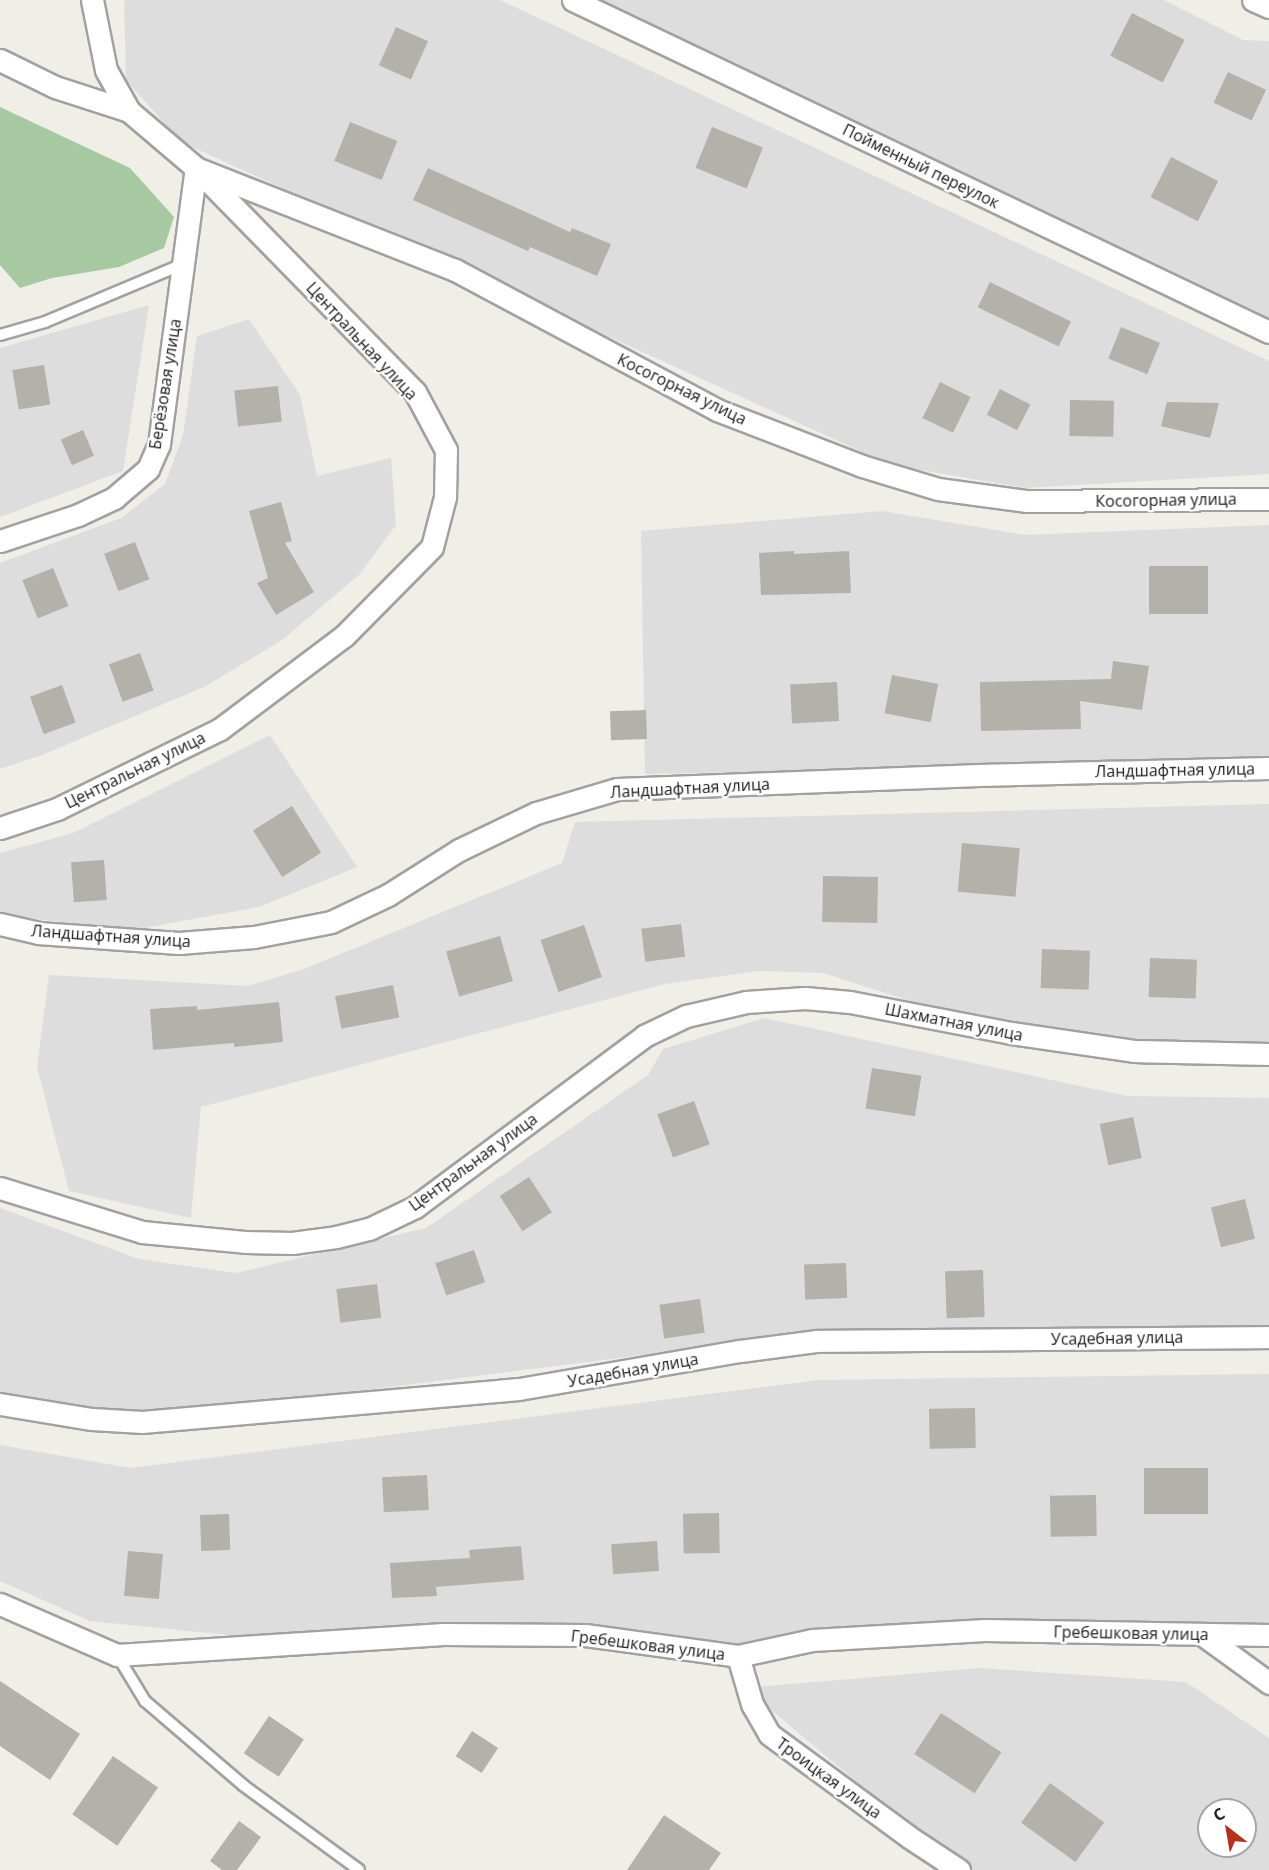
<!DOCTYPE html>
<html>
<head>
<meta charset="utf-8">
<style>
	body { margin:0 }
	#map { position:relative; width:1269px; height:1870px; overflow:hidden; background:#efeee7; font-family:"Open Sans",sans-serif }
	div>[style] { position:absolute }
	.residential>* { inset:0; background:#dedddd }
	.forest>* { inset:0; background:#a7c9a1 }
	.building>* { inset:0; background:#b4b0aa; transform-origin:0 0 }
	.roads { filter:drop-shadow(2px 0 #a1a1a1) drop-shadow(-2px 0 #a1a1a1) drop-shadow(0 2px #a1a1a1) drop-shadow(0 -2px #a1a1a1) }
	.lane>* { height:10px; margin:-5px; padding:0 5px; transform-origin:5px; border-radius:5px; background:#fff }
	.street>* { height:21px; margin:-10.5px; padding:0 10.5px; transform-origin:10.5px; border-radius:10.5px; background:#fff }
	span { translate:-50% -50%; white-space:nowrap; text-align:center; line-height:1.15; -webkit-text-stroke:4.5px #fff; paint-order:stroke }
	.street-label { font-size:16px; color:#202020 }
	.north { position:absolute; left:1197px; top:1798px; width:60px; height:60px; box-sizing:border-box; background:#fff; border:2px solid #a6a6a6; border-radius:50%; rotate:329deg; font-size:16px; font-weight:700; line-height:24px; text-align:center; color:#202020 }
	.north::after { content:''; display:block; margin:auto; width:21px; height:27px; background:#b6301a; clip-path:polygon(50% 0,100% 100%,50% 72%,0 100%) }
</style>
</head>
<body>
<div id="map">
	<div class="residential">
		<i style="clip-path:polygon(124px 0,500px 0,1269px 361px,1269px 474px,1025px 488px,891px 465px,181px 142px,126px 80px)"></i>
		<i style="clip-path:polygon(599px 0,1164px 0,1243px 40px,1269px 41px,1269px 323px)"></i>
		<i style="clip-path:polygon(149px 305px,123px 471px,0 517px,0 348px)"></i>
		<i style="clip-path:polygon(249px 319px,300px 395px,317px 476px,391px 458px,396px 525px,359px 575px,282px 640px,204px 687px,42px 755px,0 769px,0 563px,121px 518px,165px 484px,183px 435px,197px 336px)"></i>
		<i style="clip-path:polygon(882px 511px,1025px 535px,1269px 525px,1269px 761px,645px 774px,641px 531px)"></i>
		<i style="clip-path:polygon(270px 735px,357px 867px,259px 907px,133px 930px,0 915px,0 853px,73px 833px)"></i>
		<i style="clip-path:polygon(1269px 804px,1269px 1051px,1020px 1036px,823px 973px,758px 971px,665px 984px,201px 1107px,191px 1218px,69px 1191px,37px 1067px,49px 975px,247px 986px,304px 969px,562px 863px,575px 822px)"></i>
		<i style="clip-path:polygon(764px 1018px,1127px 1096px,1269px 1098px,1269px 1327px,817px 1333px,128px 1420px,0 1397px,0 1208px,139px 1259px,236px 1273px,426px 1228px,648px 1075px,663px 1049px)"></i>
		<i style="clip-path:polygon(1269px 1374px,1269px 1634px,980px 1621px,692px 1651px,489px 1630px,327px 1645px,90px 1621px,0 1581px,0 1445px,130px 1468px,818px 1380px)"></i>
		<i style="clip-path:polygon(evenodd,980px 1668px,1186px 1682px,1269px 1738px,1269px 1870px,971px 1870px,921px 1836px,745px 1688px,980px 1668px,1209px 1810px,1245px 1810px,1245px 1846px,1209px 1846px,1209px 1810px)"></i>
	</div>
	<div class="forest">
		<i style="clip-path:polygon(0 107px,130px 168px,174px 217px,164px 248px,119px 267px,52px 278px,20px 288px,0 265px)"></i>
	</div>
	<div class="building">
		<i style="left:1132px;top:13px;width:59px;height:48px;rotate:27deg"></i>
		<i style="left:396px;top:27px;width:35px;height:42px;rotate:24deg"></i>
		<i style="left:1228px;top:72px;width:42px;height:34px;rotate:25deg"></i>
		<i style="left:350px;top:122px;width:51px;height:42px;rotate:22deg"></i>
		<i style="left:712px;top:127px;width:55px;height:44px;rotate:22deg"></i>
		<i style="left:1171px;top:157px;width:53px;height:45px;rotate:27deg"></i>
		<i style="clip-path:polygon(428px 168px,570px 232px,572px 228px,611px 244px,597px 276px,530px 247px,528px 251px,413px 200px)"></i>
		<i style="left:990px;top:282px;width:90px;height:28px;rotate:26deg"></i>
		<i style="left:1121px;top:327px;width:42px;height:34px;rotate:22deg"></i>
		<i style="left:44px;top:365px;width:40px;height:32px;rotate:81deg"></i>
		<i style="left:940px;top:382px;width:34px;height:40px;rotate:26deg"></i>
		<i style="left:278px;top:386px;width:36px;height:44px;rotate:84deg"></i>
		<i style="left:1000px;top:389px;width:34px;height:29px;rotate:27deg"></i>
		<i style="left:1070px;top:400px;width:44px;height:36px;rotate:1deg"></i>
		<i style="clip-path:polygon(1167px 402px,1219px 403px,1210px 438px,1161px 426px)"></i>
		<i style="left:83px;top:430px;width:28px;height:24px;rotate:67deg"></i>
		<i style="clip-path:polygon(281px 502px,292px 541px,285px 543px,314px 592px,276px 615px,257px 583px,268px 578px,249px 511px)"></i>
		<i style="left:135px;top:542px;width:40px;height:33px;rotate:69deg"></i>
		<i style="clip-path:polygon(794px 551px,794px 554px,849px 551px,851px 593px,761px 595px,759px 553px)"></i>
		<i style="left:1149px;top:566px;width:59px;height:48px"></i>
		<i style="left:53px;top:568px;width:41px;height:33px;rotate:68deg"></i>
		<i style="left:140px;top:653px;width:40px;height:33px;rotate:70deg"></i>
		<i style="clip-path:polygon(1113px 661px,1149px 666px,1142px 710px,1080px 701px,1081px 729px,981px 731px,980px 682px,1111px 679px)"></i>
		<i style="left:892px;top:675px;width:47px;height:39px;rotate:11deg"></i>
		<i style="left:837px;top:682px;width:39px;height:47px;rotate:87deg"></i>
		<i style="left:62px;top:685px;width:40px;height:34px;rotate:70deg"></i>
		<i style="left:646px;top:710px;width:29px;height:36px;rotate:88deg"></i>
		<i style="left:292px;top:806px;width:55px;height:46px;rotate:58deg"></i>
		<i style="left:962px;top:843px;width:58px;height:49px;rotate:5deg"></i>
		<i style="left:104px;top:860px;width:40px;height:33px;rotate:86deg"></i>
		<i style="left:823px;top:876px;width:55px;height:46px;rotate:1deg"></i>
		<i style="left:681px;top:924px;width:33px;height:40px;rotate:83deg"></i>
		<i style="left:584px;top:925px;width:55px;height:46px;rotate:71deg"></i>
		<i style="left:500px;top:936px;width:47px;height:56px;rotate:74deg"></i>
		<i style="left:1042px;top:949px;width:48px;height:39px;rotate:2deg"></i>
		<i style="left:1150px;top:958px;width:47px;height:39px;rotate:2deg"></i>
		<i style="left:393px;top:985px;width:33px;height:59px;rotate:79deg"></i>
		<i style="clip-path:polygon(279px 1002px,283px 1042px,234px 1047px,234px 1043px,153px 1050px,150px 1009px,197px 1006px,197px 1010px)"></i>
		<i style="left:872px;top:1068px;width:50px;height:41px;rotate:9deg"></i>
		<i style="left:694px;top:1101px;width:46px;height:39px;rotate:70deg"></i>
		<i style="left:1133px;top:1117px;width:42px;height:34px;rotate:78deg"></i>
		<i style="left:529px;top:1177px;width:42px;height:35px;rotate:57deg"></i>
		<i style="left:1245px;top:1199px;width:41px;height:35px;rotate:76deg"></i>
		<i style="left:474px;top:1250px;width:34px;height:41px;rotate:71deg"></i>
		<i style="left:846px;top:1263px;width:35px;height:42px;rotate:88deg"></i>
		<i style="left:983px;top:1270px;width:47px;height:38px;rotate:88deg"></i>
		<i style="left:377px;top:1284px;width:34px;height:41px;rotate:83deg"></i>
		<i style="left:700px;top:1299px;width:34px;height:41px;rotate:82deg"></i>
		<i style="left:975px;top:1408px;width:40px;height:46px;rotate:89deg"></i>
		<i style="left:1144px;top:1468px;width:64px;height:46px"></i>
		<i style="left:427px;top:1475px;width:35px;height:45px;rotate:87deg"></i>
		<i style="left:1096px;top:1495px;width:41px;height:46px;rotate:89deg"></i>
		<i style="left:719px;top:1513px;width:40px;height:36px;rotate:89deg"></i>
		<i style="left:229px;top:1514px;width:36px;height:29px;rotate:88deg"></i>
		<i style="left:657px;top:1541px;width:30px;height:46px;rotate:86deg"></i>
		<i style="clip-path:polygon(521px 1546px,524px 1580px,436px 1587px,437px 1596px,392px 1598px,390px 1563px,470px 1558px,469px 1550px)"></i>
		<i style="left:128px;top:1551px;width:35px;height:45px;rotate:5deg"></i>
		<i style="clip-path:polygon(0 1681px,80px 1734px,50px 1780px,0 1746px)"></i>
		<i style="left:941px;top:1713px;width:72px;height:49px;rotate:33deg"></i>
		<i style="left:269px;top:1716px;width:42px;height:45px;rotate:34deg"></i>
		<i style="left:472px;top:1731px;width:31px;height:30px;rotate:33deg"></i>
		<i style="left:113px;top:1756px;width:55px;height:71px;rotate:35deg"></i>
		<i style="left:1050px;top:1783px;width:67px;height:49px;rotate:36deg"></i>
		<i style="clip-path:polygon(664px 1815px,721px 1853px,709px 1870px,627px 1870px)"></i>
		<i style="clip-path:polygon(239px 1821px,261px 1837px,237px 1870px,222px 1870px,210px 1861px)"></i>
	</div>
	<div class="roads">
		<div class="lane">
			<i style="left:0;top:335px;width:47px;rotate:-16.1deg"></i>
			<i style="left:45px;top:322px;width:150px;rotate:-22.8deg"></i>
			<i style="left:117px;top:1655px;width:54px;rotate:58.7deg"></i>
			<i style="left:145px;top:1701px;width:130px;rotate:40.6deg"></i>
			<i style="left:244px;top:1786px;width:142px;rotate:36.1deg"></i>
		</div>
		<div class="street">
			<i style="left:573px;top:0;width:771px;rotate:25.5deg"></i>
			<i style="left:1253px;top:0;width:17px;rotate:24deg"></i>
			<i style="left:0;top:60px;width:61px;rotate:26.1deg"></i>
			<i style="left:55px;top:87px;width:78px;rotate:18deg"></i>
			<i style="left:0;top:541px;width:82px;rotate:-18.4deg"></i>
			<i style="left:78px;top:515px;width:40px;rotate:-25deg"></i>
			<i style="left:114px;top:498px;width:45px;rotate:-40.5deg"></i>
			<i style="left:148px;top:469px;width:27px;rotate:-66deg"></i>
			<i style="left:159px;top:444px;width:278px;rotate:-82.4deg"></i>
			<i style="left:196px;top:168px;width:278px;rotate:21.5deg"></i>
			<i style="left:455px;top:270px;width:297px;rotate:28.1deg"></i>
			<i style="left:717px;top:410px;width:155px;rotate:21.1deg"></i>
			<i style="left:862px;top:466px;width:79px;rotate:16.8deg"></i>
			<i style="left:938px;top:489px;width:90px;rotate:7.7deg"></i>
			<i style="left:1027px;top:501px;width:242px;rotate:-0.5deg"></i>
			<i style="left:0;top:828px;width:60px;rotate:-18.4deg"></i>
			<i style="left:57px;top:809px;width:182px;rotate:-26.1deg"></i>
			<i style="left:220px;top:729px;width:155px;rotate:-36.9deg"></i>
			<i style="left:344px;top:636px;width:125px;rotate:-45.3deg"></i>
			<i style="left:432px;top:547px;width:52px;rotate:-75.4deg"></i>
			<i style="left:445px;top:497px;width:47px;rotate:-88.8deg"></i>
			<i style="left:446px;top:450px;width:66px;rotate:-118.1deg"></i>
			<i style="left:415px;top:392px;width:313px;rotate:-134.4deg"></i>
			<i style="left:196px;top:168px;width:88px;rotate:-139.6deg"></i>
			<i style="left:129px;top:111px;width:47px;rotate:-119.3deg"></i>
			<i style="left:106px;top:70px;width:71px;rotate:-101.3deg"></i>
			<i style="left:0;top:924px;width:39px;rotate:13deg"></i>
			<i style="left:38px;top:933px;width:141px;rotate:4.1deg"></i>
			<i style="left:179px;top:943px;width:75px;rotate:-4.6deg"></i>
			<i style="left:254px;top:937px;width:78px;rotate:-11deg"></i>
			<i style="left:331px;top:922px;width:63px;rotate:-25.3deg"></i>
			<i style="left:388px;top:895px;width:84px;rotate:-32.4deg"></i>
			<i style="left:459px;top:850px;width:85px;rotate:-25.7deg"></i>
			<i style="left:536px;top:813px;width:84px;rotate:-16.5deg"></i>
			<i style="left:617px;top:789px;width:362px;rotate:-2.2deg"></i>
			<i style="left:979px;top:775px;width:290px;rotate:-1.4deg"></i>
			<i style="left:0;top:1188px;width:149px;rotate:17.2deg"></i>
			<i style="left:142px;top:1232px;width:103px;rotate:5.5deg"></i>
			<i style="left:245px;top:1242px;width:47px;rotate:1.2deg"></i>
			<i style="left:292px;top:1243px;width:44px;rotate:-7.8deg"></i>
			<i style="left:336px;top:1237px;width:34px;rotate:-14deg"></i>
			<i style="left:369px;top:1229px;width:51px;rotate:-25.6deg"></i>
			<i style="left:415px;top:1207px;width:286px;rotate:-36.7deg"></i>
			<i style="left:644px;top:1036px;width:47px;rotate:-25.5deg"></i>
			<i style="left:686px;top:1016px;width:62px;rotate:-13.1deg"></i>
			<i style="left:746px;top:1002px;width:59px;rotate:-3.9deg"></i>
			<i style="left:805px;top:998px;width:45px;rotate:5.1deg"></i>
			<i style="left:850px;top:1002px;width:164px;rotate:10.9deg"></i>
			<i style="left:1011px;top:1033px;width:124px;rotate:8.3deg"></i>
			<i style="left:1134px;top:1051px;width:135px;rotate:1.3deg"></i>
			<i style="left:0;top:1404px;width:93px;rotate:9.3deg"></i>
			<i style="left:92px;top:1419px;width:50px;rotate:3.4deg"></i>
			<i style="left:142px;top:1422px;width:378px;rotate:-5deg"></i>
			<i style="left:519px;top:1389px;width:224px;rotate:-9.8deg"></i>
			<i style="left:740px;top:1351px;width:78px;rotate:-7.4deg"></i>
			<i style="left:817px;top:1341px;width:452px;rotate:-0.5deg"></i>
			<i style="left:0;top:1604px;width:128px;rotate:23.6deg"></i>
			<i style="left:117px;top:1655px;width:327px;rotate:-3.7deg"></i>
			<i style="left:443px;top:1634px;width:142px;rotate:0.4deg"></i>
			<i style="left:585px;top:1635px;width:154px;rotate:7.8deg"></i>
			<i style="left:738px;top:1656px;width:76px;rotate:-12.2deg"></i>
			<i style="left:812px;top:1640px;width:173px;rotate:-3.3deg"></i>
			<i style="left:985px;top:1630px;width:284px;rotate:1deg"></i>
			<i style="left:1203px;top:1635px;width:82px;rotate:36deg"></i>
			<i style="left:738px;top:1656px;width:50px;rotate:73.7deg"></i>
			<i style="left:752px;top:1704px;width:34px;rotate:60deg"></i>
			<i style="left:769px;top:1734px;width:174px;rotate:36.3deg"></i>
			<i style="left:909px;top:1837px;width:60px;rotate:33.4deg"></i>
		</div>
	</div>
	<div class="street-label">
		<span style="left:921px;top:166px;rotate:26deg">Пойменный переулок</span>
		<span style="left:362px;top:341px;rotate:47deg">Центральная улица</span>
		<span style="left:165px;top:384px;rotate:-81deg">Берёзовая улица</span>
		<span style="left:682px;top:389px;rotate:26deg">Косогорная улица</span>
		<span style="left:1166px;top:500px;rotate:-1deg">Косогорная улица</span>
		<span style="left:135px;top:770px;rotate:-26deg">Центральная улица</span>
		<span style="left:1175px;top:770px;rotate:-1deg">Ландшафтная улица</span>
		<span style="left:690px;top:788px;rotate:-3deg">Ландшафтная улица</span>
		<span style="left:111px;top:936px;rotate:4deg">Ландшафтная улица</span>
		<span style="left:954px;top:1022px;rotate:11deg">Шахматная улица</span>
		<span style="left:473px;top:1162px;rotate:-36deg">Центральная улица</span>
		<span style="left:1117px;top:1338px;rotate:-1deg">Усадебная улица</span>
		<span style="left:633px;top:1370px;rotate:-10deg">Усадебная улица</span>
		<span style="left:1131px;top:1633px;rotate:1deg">Гребешковая улица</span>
		<span style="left:648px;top:1645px;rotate:7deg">Гребешковая улица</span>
		<span style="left:829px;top:1778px;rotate:36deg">Троицкая улица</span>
	</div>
	<div class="north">С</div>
</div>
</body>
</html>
